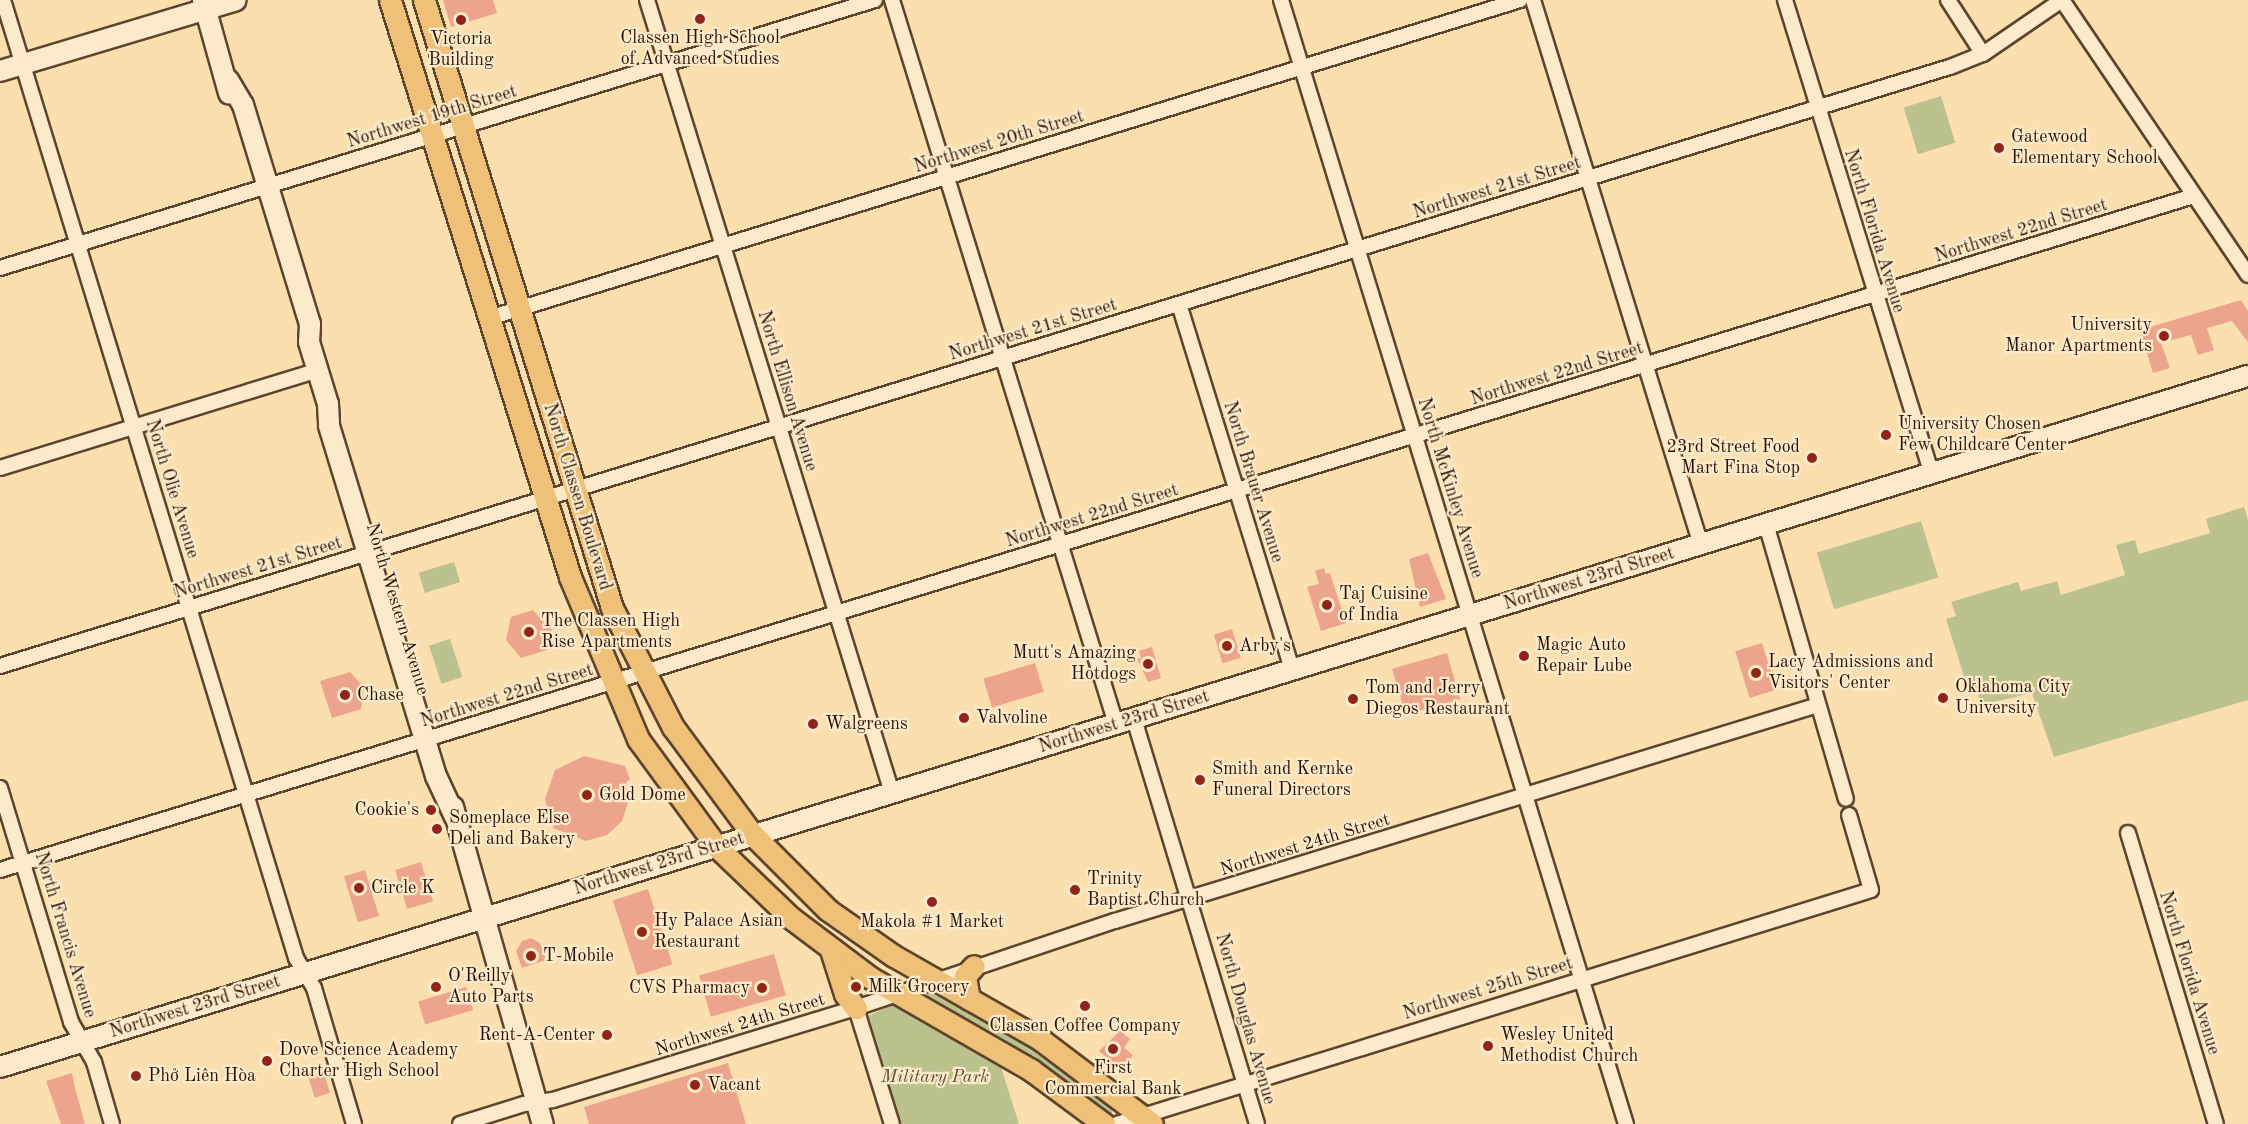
<!DOCTYPE html>
<html>
<head>
<meta charset="utf-8">
<style>
	body { margin:0 }
	#map { position:relative; width:2248px; height:1124px; overflow:hidden; background:#fbdfaf; font-family:"Old Standard TT",serif }
	div>[style] { position:absolute }
	.green>* { inset:0; background:#bbc28d; transform-origin:0 0 }
	.building>* { inset:0; background:#eca58c; transform-origin:0 0 }
	.roads { filter:drop-shadow(2px 0 #5d442c) drop-shadow(-2px 0 #5d442c) drop-shadow(0 2px #5d442c) drop-shadow(0 -2px #5d442c) }
	.street>* { height:14px; margin:-7px; padding:0 7px; transform-origin:7px; border-radius:7px; background:#fceacb }
	.secondary>* { height:20px; margin:-10px; padding:0 10px; transform-origin:10px; border-radius:10px; background:#fceacb }
	.primary>* { height:21px; margin:-10.5px; padding:0 10.5px; transform-origin:10.5px; border-radius:10.5px; background:#eec078 }
	.dots>* { width:16px; height:16px; translate:-50% -50%; box-sizing:border-box; border:3px solid #fceacb; border-radius:50% }
	span { translate:-50% -50%; white-space:nowrap; text-align:center; line-height:1.15; -webkit-text-stroke:4.5px #fceacb; paint-order:stroke }
	.poi-label { font-size:18px; color:#281001 }
	.left { translate:0 -50%; text-align:left }
	.right { translate:-100% -50%; text-align:right }
	.street-label { font-size:18px; color:#281001 }
	.park-label { font-size:18px; color:#5b4e32; font-style:italic }
</style>
</head>
<body>
<div id="map">
	<div class="green">
		<i style="left:1941px;top:96px;width:49px;height:39px;rotate:73deg"></i>
		<i style="clip-path:polygon(2244px 507px,2248px 520px,2248px 700px,2054px 757px,2032px 693px,1981px 705px,1977px 690px,1969px 692px,1946px 619px,1956px 616px,1951px 602px,2018px 582px,2021px 591px,2057px 581px,2061px 595px,2125px 575px,2116px 545px,2135px 540px,2139px 554px,2210px 533px,2206px 519px)"></i>
		<i style="left:1921px;top:521px;width:59px;height:109px;rotate:73deg"></i>
		<i style="left:454px;top:562px;width:21px;height:37px;rotate:73deg"></i>
		<i style="left:450px;top:639px;width:40px;height:22px;rotate:72deg"></i>
		<i style="clip-path:polygon(920px 988px,1021px 1036px,1112px 1107px,1112px 1115px,1012px 1047px,922px 999px)"></i>
		<i style="clip-path:polygon(895px 1004px,1000px 1064px,1019px 1124px,899px 1124px,868px 1016px)"></i>
	</div>
	<div class="building">
		<i style="clip-path:polygon(443px 0,493px 0,497px 13px,451px 27px)"></i>
		<i style="clip-path:polygon(2241px 300px,2248px 311px,2248px 342px,2232px 321px,2207px 328px,2214px 350px,2198px 355px,2191px 335px,2161px 343px,2170px 368px,2153px 373px,2140px 330px)"></i>
		<i style="clip-path:polygon(1428px 553px,1446px 599px,1420px 607px,1409px 559px)"></i>
		<i style="clip-path:polygon(1324px 568px,1326px 574px,1330px 573px,1346px 623px,1321px 631px,1307px 587px,1319px 584px,1315px 571px)"></i>
		<i style="clip-path:polygon(533px 610px,546px 625px,553px 622px,547px 650px,521px 658px,506px 640px,511px 617px)"></i>
		<i style="left:1232px;top:629px;width:30px;height:19px;rotate:73deg"></i>
		<i style="left:1762px;top:643px;width:49px;height:28px;rotate:73deg"></i>
		<i style="clip-path:polygon(1152px 647px,1161px 678px,1148px 682px,1137px 659px,1141px 658px,1139px 651px)"></i>
		<i style="left:1447px;top:653px;width:48px;height:57px;rotate:74deg"></i>
		<i style="left:1035px;top:663px;width:30px;height:54px;rotate:73deg"></i>
		<i style="clip-path:polygon(350px 672px,364px 687px,361px 709px,332px 718px,320px 681px)"></i>
		<i style="clip-path:polygon(584px 756px,625px 766px,630px 780px,626px 782px,629px 799px,622px 821px,607px 835px,586px 841px,553px 828px,545px 799px,555px 770px)"></i>
		<i style="left:421px;top:862px;width:41px;height:27px;rotate:73deg"></i>
		<i style="left:365px;top:870px;width:48px;height:22px;rotate:73deg"></i>
		<i style="left:648px;top:889px;width:79px;height:37px;rotate:72deg"></i>
		<i style="clip-path:polygon(531px 938px,540px 943px,546px 960px,522px 968px,516px 951px,522px 941px)"></i>
		<i style="left:774px;top:954px;width:43px;height:78px;rotate:74deg"></i>
		<i style="left:466px;top:987px;width:24px;height:50px;rotate:73deg"></i>
		<i style="clip-path:polygon(1120px 1031px,1130px 1039px,1124px 1048px,1133px 1055px,1122px 1071px,1099px 1051px)"></i>
		<i style="clip-path:polygon(728px 1063px,746px 1124px,589px 1124px,584px 1107px)"></i>
		<i style="left:323px;top:1071px;width:23px;height:16px;rotate:72deg"></i>
		<i style="clip-path:polygon(72px 1073px,75px 1088px,85px 1124px,61px 1124px,46px 1081px)"></i>
	</div>
	<div class="roads">
		<div class="street">
			<i style="left:3px;top:0;width:1002px;rotate:72.99deg"></i>
			<i style="left:296px;top:958px;width:35px;rotate:59deg"></i>
			<i style="left:314px;top:988px;width:142px;rotate:73.6deg"></i>
			<i style="left:647px;top:0;width:830px;rotate:72.83deg"></i>
			<i style="left:892px;top:0;width:758px;rotate:72.81deg"></i>
			<i style="left:1281px;top:0;width:1176px;rotate:72.94deg"></i>
			<i style="left:1533px;top:0;width:570px;rotate:72.87deg"></i>
			<i style="left:1785px;top:0;width:495px;rotate:72.8deg"></i>
			<i style="left:1948px;top:0;width:64px;rotate:57.1deg"></i>
			<i style="left:0;top:268px;width:915px;rotate:-17.03deg"></i>
			<i style="left:1179px;top:304px;width:383px;rotate:72.8deg"></i>
			<i style="left:489px;top:318px;width:1079px;rotate:-17.14deg"></i>
			<i style="left:0;top:468px;width:333px;rotate:-17.1deg"></i>
			<i style="left:1766px;top:524px;width:286px;rotate:73.8deg"></i>
			<i style="left:0;top:666px;width:2040px;rotate:-17.08deg"></i>
			<i style="left:1950px;top:67px;width:35px;rotate:-22deg"></i>
			<i style="left:1983px;top:54px;width:96px;rotate:-34.4deg"></i>
			<i style="left:2062px;top:0;width:332px;rotate:55.9deg"></i>
			<i style="left:1134px;top:719px;width:423px;rotate:73.1deg"></i>
			<i style="left:0;top:788px;width:245px;rotate:73.1deg"></i>
			<i style="left:71px;top:1022px;width:46px;rotate:60.1deg"></i>
			<i style="left:94px;top:1062px;width:65px;rotate:73.8deg"></i>
			<i style="left:2128px;top:833px;width:304px;rotate:73.2deg"></i>
			<i style="left:0;top:870px;width:2295px;rotate:-17.08deg"></i>
			<i style="left:856px;top:1008px;width:121px;rotate:72.8deg"></i>
			<i style="left:460px;top:1124px;width:67px;rotate:-17.4deg"></i>
			<i style="left:524px;top:1104px;width:29px;rotate:-8deg"></i>
			<i style="left:553px;top:1100px;width:317px;rotate:-16.9deg"></i>
			<i style="left:856px;top:1008px;width:273px;rotate:-18.6deg"></i>
			<i style="left:1115px;top:921px;width:735px;rotate:-17.08deg"></i>
			<i style="left:1117px;top:1124px;width:789px;rotate:-17.24deg"></i>
			<i style="left:1871px;top:890px;width:78px;rotate:-106.3deg"></i>
		</div>
		<div class="secondary">
			<i style="left:203px;top:0;width:97px;rotate:74.4deg"></i>
			<i style="left:0;top:71px;width:246px;rotate:-16.7deg"></i>
			<i style="left:228px;top:80px;width:29px;rotate:59deg"></i>
			<i style="left:243px;top:105px;width:229px;rotate:73deg"></i>
			<i style="left:310px;top:324px;width:18px;rotate:93deg"></i>
			<i style="left:309px;top:342px;width:65px;rotate:73deg"></i>
			<i style="left:328px;top:404px;width:22px;rotate:87deg"></i>
			<i style="left:329px;top:426px;width:366px;rotate:73deg"></i>
			<i style="left:436px;top:776px;width:45px;rotate:65.1deg"></i>
			<i style="left:453px;top:807px;width:330px;rotate:74.2deg"></i>
			<i style="left:0;top:1067px;width:2352px;rotate:-17.09deg"></i>
		</div>
		<div class="primary">
			<i style="left:390px;top:0;width:604px;rotate:72.67deg"></i>
			<i style="left:570px;top:577px;width:176px;rotate:67.2deg"></i>
			<i style="left:638px;top:739px;width:134px;rotate:53.8deg"></i>
			<i style="left:717px;top:847px;width:103px;rotate:43.8deg"></i>
			<i style="left:791px;top:918px;width:100px;rotate:36.9deg"></i>
			<i style="left:871px;top:978px;width:185px;rotate:29.9deg"></i>
			<i style="left:1031px;top:1070px;width:91px;rotate:36.5deg"></i>
			<i style="left:424px;top:0;width:636px;rotate:72.82deg"></i>
			<i style="left:612px;top:608px;width:134px;rotate:62.9deg"></i>
			<i style="left:673px;top:727px;width:134px;rotate:53.5deg"></i>
			<i style="left:753px;top:835px;width:106px;rotate:45deg"></i>
			<i style="left:828px;top:910px;width:80px;rotate:34.9deg"></i>
			<i style="left:894px;top:956px;width:169px;rotate:29.7deg"></i>
			<i style="left:1041px;top:1040px;width:139px;rotate:37.1deg"></i>
			<i style="left:831px;top:950px;width:46px;rotate:72.3deg"></i>
			<i style="left:845px;top:994px;width:18px;rotate:52deg"></i>
			<i style="left:969px;top:999px;width:23px;rotate:-100deg"></i>
			<i style="left:965px;top:976px;width:13px;rotate:-48deg"></i>
		</div>
	</div>
	<div class="dots">
		<i style="left:700px;top:19px;background:#8f2418"></i>
		<i style="left:461px;top:20px;background:#8f2418"></i>
		<i style="left:1999px;top:148px;background:#8f2418"></i>
		<i style="left:2164px;top:336px;background:#8f2418"></i>
		<i style="left:1886px;top:435px;background:#8f2418"></i>
		<i style="left:1812px;top:458px;background:#8f2418"></i>
		<i style="left:1327px;top:605px;background:#8f2418"></i>
		<i style="left:529px;top:632px;background:#8f2418"></i>
		<i style="left:1227px;top:646px;background:#8f2418"></i>
		<i style="left:1524px;top:656px;background:#8f2418"></i>
		<i style="left:1148px;top:664px;background:#8f2418"></i>
		<i style="left:1756px;top:673px;background:#8f2418"></i>
		<i style="left:345px;top:695px;background:#8f2418"></i>
		<i style="left:1943px;top:698px;background:#8f2418"></i>
		<i style="left:1353px;top:699px;background:#8f2418"></i>
		<i style="left:964px;top:718px;background:#8f2418"></i>
		<i style="left:813px;top:724px;background:#8f2418"></i>
		<i style="left:1200px;top:780px;background:#8f2418"></i>
		<i style="left:587px;top:795px;background:#8f2418"></i>
		<i style="left:431px;top:810px;background:#8f2418"></i>
		<i style="left:437px;top:829px;background:#8f2418"></i>
		<i style="left:359px;top:888px;background:#8f2418"></i>
		<i style="left:1075px;top:890px;background:#8f2418"></i>
		<i style="left:932px;top:902px;background:#8f2418"></i>
		<i style="left:642px;top:932px;background:#8f2418"></i>
		<i style="left:531px;top:956px;background:#8f2418"></i>
		<i style="left:436px;top:987px;background:#8f2418"></i>
		<i style="left:856px;top:987px;background:#8f2418"></i>
		<i style="left:762px;top:988px;background:#8f2418"></i>
		<i style="left:1085px;top:1006px;background:#8f2418"></i>
		<i style="left:607px;top:1035px;background:#8f2418"></i>
		<i style="left:1488px;top:1046px;background:#8f2418"></i>
		<i style="left:1113px;top:1049px;background:#8f2418"></i>
		<i style="left:267px;top:1061px;background:#8f2418"></i>
		<i style="left:136px;top:1076px;background:#8f2418"></i>
		<i style="left:695px;top:1085px;background:#8f2418"></i>
	</div>
	<div class="poi-label">
		<span style="left:700px;top:49px">Classen High School<br>of Advanced Studies</span>
		<span style="left:461px;top:50px">Victoria<br>Building</span>
		<span class="left" style="left:2011px;top:148px">Gatewood<br>Elementary School</span>
		<span class="right" style="left:2152px;top:336px">University<br>Manor Apartments</span>
		<span class="left" style="left:1898px;top:435px">University Chosen<br>Few Childcare Center</span>
		<span class="right" style="left:1800px;top:458px">23rd Street Food<br>Mart Fina Stop</span>
		<span class="left" style="left:1339px;top:605px">Taj Cuisine<br>of India</span>
		<span class="left" style="left:541px;top:632px">The Classen High<br>Rise Apartments</span>
		<span class="left" style="left:1239px;top:646px">Arby's</span>
		<span class="left" style="left:1536px;top:656px">Magic Auto<br>Repair Lube</span>
		<span class="right" style="left:1136px;top:664px">Mutt's Amazing<br>Hotdogs</span>
		<span class="left" style="left:1768px;top:673px">Lacy Admissions and<br>Visitors' Center</span>
		<span class="left" style="left:1955px;top:698px">Oklahoma City<br>University</span>
		<span class="left" style="left:1365px;top:699px">Tom and Jerry<br>Diegos Restaurant</span>
		<span class="left" style="left:357px;top:695px">Chase</span>
		<span class="left" style="left:976px;top:718px">Valvoline</span>
		<span class="left" style="left:825px;top:724px">Walgreens</span>
		<span class="left" style="left:1212px;top:780px">Smith and Kernke<br>Funeral Directors</span>
		<span class="left" style="left:599px;top:795px">Gold Dome</span>
		<span class="right" style="left:419px;top:810px">Cookie's</span>
		<span class="left" style="left:449px;top:829px">Someplace Else<br>Deli and Bakery</span>
		<span class="left" style="left:1087px;top:890px">Trinity<br>Baptist Church</span>
		<span class="left" style="left:371px;top:888px">Circle K</span>
		<span class="left" style="left:654px;top:932px">Hy Palace Asian<br>Restaurant</span>
		<span style="left:932px;top:922px">Makola #1 Market</span>
		<span class="left" style="left:543px;top:956px">T-Mobile</span>
		<span class="left" style="left:448px;top:987px">O'Reilly<br>Auto Parts</span>
		<span class="left" style="left:868px;top:987px">Milk Grocery</span>
		<span class="right" style="left:750px;top:988px">CVS Pharmacy</span>
		<span style="left:1085px;top:1026px">Classen Coffee Company</span>
		<span class="right" style="left:595px;top:1035px">Rent-A-Center</span>
		<span class="left" style="left:1500px;top:1046px">Wesley United<br>Methodist Church</span>
		<span class="left" style="left:279px;top:1061px">Dove Science Academy<br>Charter High School</span>
		<span style="left:1113px;top:1079px">First<br>Commercial Bank</span>
		<span class="left" style="left:148px;top:1076px">Phở Liên Hòa</span>
		<span class="left" style="left:707px;top:1085px">Vacant</span>
	</div>
	<div class="street-label">
		<span style="left:432px;top:117px;rotate:-17deg">Northwest 19th Street</span>
		<span style="left:999px;top:142px;rotate:-17deg">Northwest 20th Street</span>
		<span style="left:1497px;top:188px;rotate:-17deg">Northwest 21st Street</span>
		<span style="left:1874px;top:231px;rotate:73deg">North Florida Avenue</span>
		<span style="left:2021px;top:231px;rotate:-17deg">Northwest 22nd Street</span>
		<span style="left:1033px;top:330px;rotate:-17deg">Northwest 21st Street</span>
		<span style="left:1557px;top:374px;rotate:-17deg">Northwest 22nd Street</span>
		<span style="left:787px;top:391px;rotate:73deg">North Ellison Avenue</span>
		<span style="left:1253px;top:482px;rotate:73deg">North Brauer Avenue</span>
		<span style="left:1450px;top:488px;rotate:73deg">North McKinley Avenue</span>
		<span style="left:172px;top:489px;rotate:73deg">North Olie Avenue</span>
		<span style="left:577px;top:497px;rotate:73deg">North Classen Boulevard</span>
		<span style="left:1092px;top:516px;rotate:-17deg">Northwest 22nd Street</span>
		<span style="left:258px;top:568px;rotate:-17deg">Northwest 21st Street</span>
		<span style="left:1589px;top:579px;rotate:-17deg">Northwest 23rd Street</span>
		<span style="left:397px;top:609px;rotate:73deg">North Western Avenue</span>
		<span style="left:507px;top:696px;rotate:-17deg">Northwest 22nd Street</span>
		<span style="left:1124px;top:722px;rotate:-17deg">Northwest 23rd Street</span>
		<span style="left:1305px;top:845px;rotate:-17deg">Northwest 24th Street</span>
		<span style="left:659px;top:864px;rotate:-17deg">Northwest 23rd Street</span>
		<span style="left:65px;top:935px;rotate:73deg">North Francis Avenue</span>
		<span style="left:2189px;top:973px;rotate:73deg">North Florida Avenue</span>
		<span style="left:1488px;top:989px;rotate:-17deg">Northwest 25th Street</span>
		<span style="left:195px;top:1007px;rotate:-17deg">Northwest 23rd Street</span>
		<span style="left:1245px;top:1019px;rotate:74deg">North Douglas Avenue</span>
		<span style="left:740px;top:1025px;rotate:-17deg">Northwest 24th Street</span>
	</div>
	<div class="park-label">
		<span style="left:935px;top:1077px">Military Park</span>
	</div>
</div>
</body>
</html>
